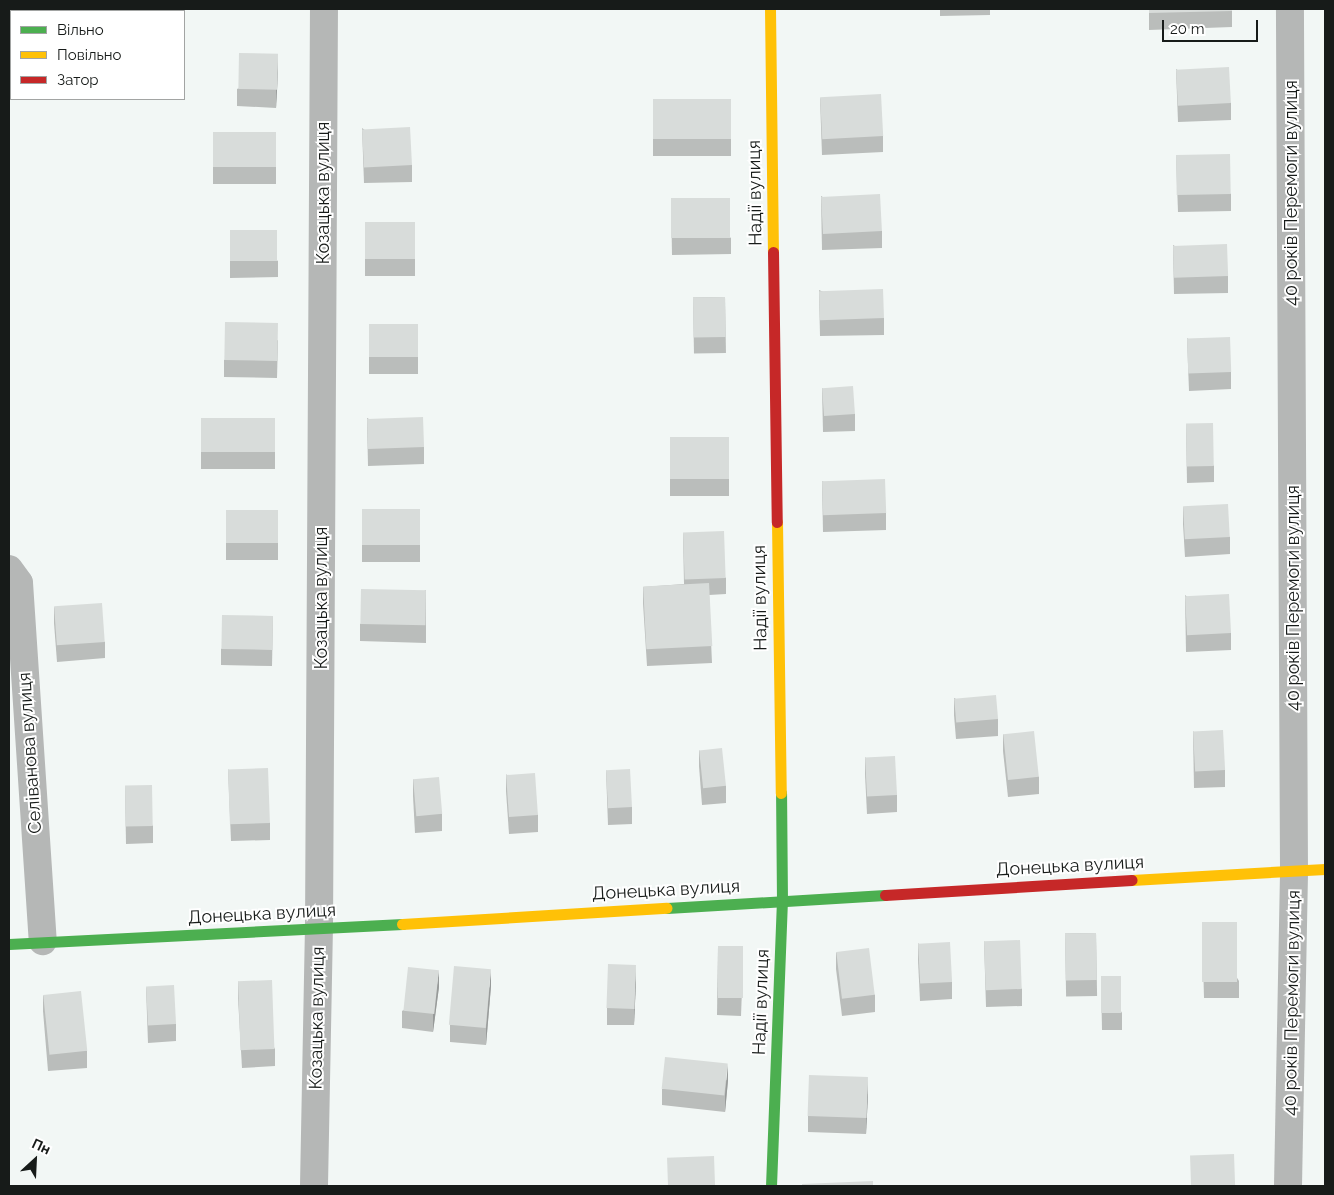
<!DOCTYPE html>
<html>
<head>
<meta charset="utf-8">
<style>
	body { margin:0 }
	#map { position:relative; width:1334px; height:1195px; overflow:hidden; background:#f2f7f5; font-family:Raleway,sans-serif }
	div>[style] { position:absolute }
	.street>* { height:28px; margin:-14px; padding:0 14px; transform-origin:14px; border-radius:14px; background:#b5b7b6 }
	.fast>* { height:11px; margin:-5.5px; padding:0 5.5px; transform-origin:5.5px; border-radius:5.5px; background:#4caf50 }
	.slow>* { height:11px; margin:-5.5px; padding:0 5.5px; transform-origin:5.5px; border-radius:5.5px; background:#ffc107 }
	.jam>* { height:11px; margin:-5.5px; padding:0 5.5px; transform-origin:5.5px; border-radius:5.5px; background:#c62828 }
	.wall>* { inset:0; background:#babdbb; transform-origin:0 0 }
	.shaded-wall>* { inset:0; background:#979a99 }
	.building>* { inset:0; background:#d8dcda; transform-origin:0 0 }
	span { translate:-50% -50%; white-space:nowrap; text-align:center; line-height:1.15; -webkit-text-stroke:4px #fff; paint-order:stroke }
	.street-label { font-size:18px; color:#171b19 }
	.frame { position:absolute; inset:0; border:10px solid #171b19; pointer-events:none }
	.legend { position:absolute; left:10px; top:10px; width:175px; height:90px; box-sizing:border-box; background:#fff; border:1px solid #a2a4a3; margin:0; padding:6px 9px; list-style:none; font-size:15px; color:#171b19 }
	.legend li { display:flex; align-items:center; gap:10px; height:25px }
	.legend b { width:25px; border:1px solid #a2a4a3 }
	.north { position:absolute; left:10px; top:1135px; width:50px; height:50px; -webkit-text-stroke:4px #fff; paint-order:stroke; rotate:25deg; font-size:14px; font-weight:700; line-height:20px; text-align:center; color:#171b19 }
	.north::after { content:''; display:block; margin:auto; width:18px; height:22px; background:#171b19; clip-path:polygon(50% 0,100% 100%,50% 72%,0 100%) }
	.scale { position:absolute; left:1162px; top:20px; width:96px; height:22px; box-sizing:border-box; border:2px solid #171b19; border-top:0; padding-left:6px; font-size:15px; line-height:18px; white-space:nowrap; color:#171b19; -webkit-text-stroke:4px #fff; paint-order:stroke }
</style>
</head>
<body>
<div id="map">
	<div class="street">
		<i style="left:9px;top:569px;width:17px;rotate:54deg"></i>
		<i style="left:19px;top:583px;width:359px;rotate:86.2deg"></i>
		<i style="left:314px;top:1186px;width:257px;rotate:-88.9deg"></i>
		<i style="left:319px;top:929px;width:920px;rotate:-89.69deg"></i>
		<i style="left:1288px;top:1186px;width:315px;rotate:-88.9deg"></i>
		<i style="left:1294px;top:871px;width:862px;rotate:-90.27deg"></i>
	</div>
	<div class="fast">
		<i style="left:667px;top:908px;width:218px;rotate:-3.4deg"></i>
		<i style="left:9px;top:944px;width:394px;rotate:-2.9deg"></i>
		<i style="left:771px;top:1186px;width:285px;rotate:-87.8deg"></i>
		<i style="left:782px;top:901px;width:108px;rotate:-90.5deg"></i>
	</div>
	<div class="slow">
		<i style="left:770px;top:9px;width:243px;rotate:89.3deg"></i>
		<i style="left:777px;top:522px;width:271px;rotate:89.2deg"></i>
		<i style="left:1132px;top:880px;width:193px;rotate:-3.3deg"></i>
		<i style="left:402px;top:924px;width:265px;rotate:-3.5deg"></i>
	</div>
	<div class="jam">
		<i style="left:773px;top:252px;width:270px;rotate:89.2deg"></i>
		<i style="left:885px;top:895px;width:247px;rotate:-3.5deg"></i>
	</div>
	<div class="wall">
		<i style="left:68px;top:9px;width:37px;height:2px"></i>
		<i style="left:136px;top:9px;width:36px;height:2px"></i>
		<i style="clip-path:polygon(940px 9px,990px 9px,990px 15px,940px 16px)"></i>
		<i style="clip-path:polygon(1149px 9px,1232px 9px,1232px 27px,1149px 30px)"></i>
		<i style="clip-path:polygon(1176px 69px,1231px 103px,1231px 120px,1178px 122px)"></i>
		<i style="clip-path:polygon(278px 71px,276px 108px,237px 106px,237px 89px)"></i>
		<i style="clip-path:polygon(820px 98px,883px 136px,883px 152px,822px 155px)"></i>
		<i style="left:653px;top:99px;width:78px;height:57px"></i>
		<i style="clip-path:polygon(362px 128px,412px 165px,412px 182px,364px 183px)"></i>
		<i style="left:213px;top:132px;width:63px;height:52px"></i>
		<i style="clip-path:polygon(1176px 156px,1231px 194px,1231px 211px,1178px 212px)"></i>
		<i style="clip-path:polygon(821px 196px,882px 231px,882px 248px,822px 250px)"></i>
		<i style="clip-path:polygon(671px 198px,731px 238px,731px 254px,672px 255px)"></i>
		<i style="left:415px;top:222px;width:54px;height:50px;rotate:90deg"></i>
		<i style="clip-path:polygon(230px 230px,278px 261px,278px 277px,230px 278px)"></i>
		<i style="clip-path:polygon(1173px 245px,1228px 276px,1228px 293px,1174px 294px)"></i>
		<i style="clip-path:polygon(819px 290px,884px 318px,884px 335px,820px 336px)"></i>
		<i style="left:725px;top:297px;width:56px;height:32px;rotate:89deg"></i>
		<i style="left:369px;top:324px;width:49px;height:50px"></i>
		<i style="clip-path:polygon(1187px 338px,1231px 372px,1231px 389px,1189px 391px)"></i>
		<i style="clip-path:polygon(278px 340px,277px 378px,224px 377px,224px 360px)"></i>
		<i style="clip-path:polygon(822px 388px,855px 414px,855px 431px,823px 432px)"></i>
		<i style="left:201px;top:418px;width:74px;height:51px"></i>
		<i style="clip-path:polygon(367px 418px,424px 447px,424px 464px,368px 466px)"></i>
		<i style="clip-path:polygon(1186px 424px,1214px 466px,1214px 482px,1187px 483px)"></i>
		<i style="left:670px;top:437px;width:59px;height:59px"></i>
		<i style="clip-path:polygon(822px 481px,886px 513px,886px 530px,823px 532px)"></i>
		<i style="clip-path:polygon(1183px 507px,1230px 537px,1230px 554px,1185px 557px,1183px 524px)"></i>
		<i style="left:420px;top:509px;width:53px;height:58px;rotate:90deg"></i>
		<i style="left:226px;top:510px;width:52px;height:50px"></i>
		<i style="clip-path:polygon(683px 533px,726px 578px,726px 594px,709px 595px,712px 663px,647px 666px,643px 603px,643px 587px,684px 584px)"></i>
		<i style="clip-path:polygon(426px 590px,426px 643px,360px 641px,360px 624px)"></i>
		<i style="clip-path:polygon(1185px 595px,1231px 633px,1231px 650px,1186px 652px)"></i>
		<i style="clip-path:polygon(54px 607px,105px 642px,105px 658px,57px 662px,54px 623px)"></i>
		<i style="clip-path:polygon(273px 616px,272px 666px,221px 665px,221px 649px)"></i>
		<i style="clip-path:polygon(954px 698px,998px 719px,998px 736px,956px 739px,954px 715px)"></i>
		<i style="clip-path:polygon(1193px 731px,1225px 770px,1225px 787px,1194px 788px)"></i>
		<i style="clip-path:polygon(1003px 734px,1039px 777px,1039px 794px,1008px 797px,1003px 751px)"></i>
		<i style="clip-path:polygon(699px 750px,726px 786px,726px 803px,702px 805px,699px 766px)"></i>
		<i style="clip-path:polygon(865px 757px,897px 795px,897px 812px,867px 814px,865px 774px)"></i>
		<i style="clip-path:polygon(228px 769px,270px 823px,270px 840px,231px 841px)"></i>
		<i style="clip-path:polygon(606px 770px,632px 807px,632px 824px,608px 825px)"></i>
		<i style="clip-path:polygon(506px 774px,538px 815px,538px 832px,509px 834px,506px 791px)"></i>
		<i style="clip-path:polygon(413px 779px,442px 814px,442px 831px,415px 833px,413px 796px)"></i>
		<i style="clip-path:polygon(125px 786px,153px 826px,153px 843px,126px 844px)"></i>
		<i style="clip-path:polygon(1202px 922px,1239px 981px,1239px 998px,1204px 998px)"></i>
		<i style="left:1096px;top:933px;width:63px;height:31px;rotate:89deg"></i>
		<i style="clip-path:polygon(984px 941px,1022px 989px,1022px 1006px,986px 1007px)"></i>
		<i style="clip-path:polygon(918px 943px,952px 982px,952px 999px,920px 1001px,918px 960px)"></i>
		<i style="clip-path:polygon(718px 946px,743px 963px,741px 1016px,717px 1015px)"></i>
		<i style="clip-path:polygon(836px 952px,875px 995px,875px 1012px,842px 1016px,836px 969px)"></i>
		<i style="clip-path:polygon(1101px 976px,1122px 1013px,1122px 1030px,1102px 1030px)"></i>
		<i style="clip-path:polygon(238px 981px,275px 1049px,275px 1066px,242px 1068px,238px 998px)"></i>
		<i style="clip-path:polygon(636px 981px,634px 1025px,607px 1025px,607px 1008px)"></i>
		<i style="clip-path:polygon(491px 986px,486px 1045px,450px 1042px,450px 1025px)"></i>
		<i style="clip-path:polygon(146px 987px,176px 1024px,176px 1041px,148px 1043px)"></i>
		<i style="clip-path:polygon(439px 987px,433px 1032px,402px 1028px,402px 1011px)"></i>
		<i style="clip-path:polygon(43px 995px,87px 1051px,87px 1068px,48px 1071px,43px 1011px)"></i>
		<i style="clip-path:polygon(728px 1080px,725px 1112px,662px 1105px,662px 1089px)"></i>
		<i style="clip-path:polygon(868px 1094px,866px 1134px,808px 1132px,808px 1116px)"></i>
	</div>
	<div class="shaded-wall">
		<i style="clip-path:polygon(278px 54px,278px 71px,276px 108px,276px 91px)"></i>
		<i style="clip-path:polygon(636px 965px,636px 981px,634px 1025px,634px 1009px)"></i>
		<i style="clip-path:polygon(491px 969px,491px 986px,486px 1045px,486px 1029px)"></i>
		<i style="clip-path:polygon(439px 970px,439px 987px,433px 1032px,433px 1015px)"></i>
		<i style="clip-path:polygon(728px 1064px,728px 1080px,725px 1112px,725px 1095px)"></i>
		<i style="clip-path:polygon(868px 1077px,868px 1094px,866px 1134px,866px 1118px)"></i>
	</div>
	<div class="building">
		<i style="clip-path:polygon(1149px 9px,1232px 9px,1232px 11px,1149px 13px)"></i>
		<i style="left:239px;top:53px;width:39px;height:36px;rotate:1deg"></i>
		<i style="left:1229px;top:67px;width:36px;height:53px;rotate:87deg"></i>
		<i style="left:881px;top:94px;width:42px;height:61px;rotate:87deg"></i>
		<i style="left:653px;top:99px;width:78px;height:40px"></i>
		<i style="left:410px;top:127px;width:38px;height:48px;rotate:87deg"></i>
		<i style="left:213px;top:132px;width:63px;height:35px"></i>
		<i style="left:1230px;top:154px;width:40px;height:54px;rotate:89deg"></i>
		<i style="left:880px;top:194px;width:37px;height:59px;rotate:87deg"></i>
		<i style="left:671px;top:198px;width:59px;height:40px"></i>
		<i style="left:415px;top:222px;width:37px;height:50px;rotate:90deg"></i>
		<i style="left:230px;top:230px;width:47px;height:31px"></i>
		<i style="left:1227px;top:244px;width:32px;height:54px;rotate:88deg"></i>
		<i style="left:883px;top:289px;width:29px;height:64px;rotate:88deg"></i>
		<i style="left:725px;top:297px;width:40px;height:32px;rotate:89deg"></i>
		<i style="left:225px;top:322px;width:53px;height:38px;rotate:1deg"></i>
		<i style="left:369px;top:324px;width:49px;height:33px"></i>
		<i style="left:1230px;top:337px;width:35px;height:43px;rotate:88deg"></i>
		<i style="left:853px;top:386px;width:28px;height:31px;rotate:86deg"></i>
		<i style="left:423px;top:417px;width:30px;height:56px;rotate:88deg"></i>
		<i style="left:201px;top:418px;width:74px;height:34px"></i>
		<i style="left:1213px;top:423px;width:43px;height:27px;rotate:89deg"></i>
		<i style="left:670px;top:437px;width:59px;height:42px"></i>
		<i style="left:885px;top:479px;width:34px;height:63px;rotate:88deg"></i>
		<i style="left:1228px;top:504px;width:33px;height:45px;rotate:87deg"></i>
		<i style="left:420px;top:509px;width:36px;height:58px;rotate:90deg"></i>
		<i style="left:226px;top:510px;width:52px;height:33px"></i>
		<i style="left:724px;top:531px;width:47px;height:41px;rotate:88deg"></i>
		<i style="left:709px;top:583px;width:63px;height:66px;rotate:87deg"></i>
		<i style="left:361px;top:589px;width:65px;height:35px;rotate:1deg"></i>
		<i style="left:1229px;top:594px;width:39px;height:44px;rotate:87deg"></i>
		<i style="left:102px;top:603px;width:39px;height:48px;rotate:86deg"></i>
		<i style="left:222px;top:615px;width:51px;height:34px;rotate:1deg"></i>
		<i style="left:996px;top:695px;width:24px;height:42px;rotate:85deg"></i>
		<i style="left:1223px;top:730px;width:40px;height:30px;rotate:87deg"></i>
		<i style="left:1034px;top:731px;width:46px;height:31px;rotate:84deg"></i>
		<i style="left:722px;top:748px;width:38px;height:23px;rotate:84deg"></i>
		<i style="left:895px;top:756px;width:39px;height:30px;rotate:87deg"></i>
		<i style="left:268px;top:768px;width:55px;height:40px;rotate:88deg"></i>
		<i style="left:630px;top:769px;width:38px;height:24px;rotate:87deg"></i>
		<i style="left:535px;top:773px;width:42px;height:29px;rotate:86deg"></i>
		<i style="left:439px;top:777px;width:37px;height:26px;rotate:85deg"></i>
		<i style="left:152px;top:785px;width:41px;height:27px;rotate:89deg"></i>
		<i style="left:1202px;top:922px;width:35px;height:60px"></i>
		<i style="left:1096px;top:933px;width:47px;height:31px;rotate:89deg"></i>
		<i style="left:1020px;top:940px;width:49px;height:36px;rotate:88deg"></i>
		<i style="left:950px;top:942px;width:40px;height:32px;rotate:87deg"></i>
		<i style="left:718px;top:946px;width:25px;height:52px"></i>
		<i style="left:869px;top:948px;width:47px;height:33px;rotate:83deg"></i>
		<i style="left:608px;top:964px;width:28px;height:44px;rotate:2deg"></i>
		<i style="left:454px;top:966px;width:37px;height:59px;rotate:5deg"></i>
		<i style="left:408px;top:967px;width:31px;height:44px;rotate:6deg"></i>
		<i style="left:1101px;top:976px;width:20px;height:37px"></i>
		<i style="left:272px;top:980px;width:69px;height:34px;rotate:88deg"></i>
		<i style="left:174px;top:985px;width:39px;height:28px;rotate:87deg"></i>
		<i style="left:81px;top:991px;width:60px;height:38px;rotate:84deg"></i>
		<i style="left:665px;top:1057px;width:63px;height:32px;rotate:6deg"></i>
		<i style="left:809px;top:1075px;width:59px;height:41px;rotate:2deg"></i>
		<i style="left:1234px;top:1154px;width:32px;height:44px;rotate:88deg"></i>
		<i style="left:714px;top:1156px;width:30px;height:47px;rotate:88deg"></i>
		<i style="clip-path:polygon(873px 1181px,873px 1186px,802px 1186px,802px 1184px)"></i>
	</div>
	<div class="street-label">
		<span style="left:323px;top:193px;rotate:-90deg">Козацька вулиця</span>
		<span style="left:755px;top:193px;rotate:-91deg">Надії вулиця</span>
		<span style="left:1291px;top:193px;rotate:-90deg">40 років Перемоги вулиця</span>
		<span style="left:321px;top:598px;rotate:-90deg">Козацька вулиця</span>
		<span style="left:760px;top:598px;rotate:-91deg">Надії вулиця</span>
		<span style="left:1293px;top:598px;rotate:-90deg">40 років Перемоги вулиця</span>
		<span style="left:30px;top:753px;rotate:-94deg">Селіванова вулиця</span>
		<span style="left:1070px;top:866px;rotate:-3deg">Донецька вулиця</span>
		<span style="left:666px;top:890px;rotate:-3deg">Донецька вулиця</span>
		<span style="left:262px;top:914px;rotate:-3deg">Донецька вулиця</span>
		<span style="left:761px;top:1002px;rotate:-88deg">Надії вулиця</span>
		<span style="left:1292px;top:1003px;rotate:-89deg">40 років Перемоги вулиця</span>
		<span style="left:317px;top:1018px;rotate:-89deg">Козацька вулиця</span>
	</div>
	<div class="frame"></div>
	<ul class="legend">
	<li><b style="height:6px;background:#4caf50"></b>Вільно</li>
	<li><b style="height:6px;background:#ffc107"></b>Повільно</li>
	<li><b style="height:6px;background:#c62828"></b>Затор</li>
	</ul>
	<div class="north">Пн</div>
	<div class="scale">20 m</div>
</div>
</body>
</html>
